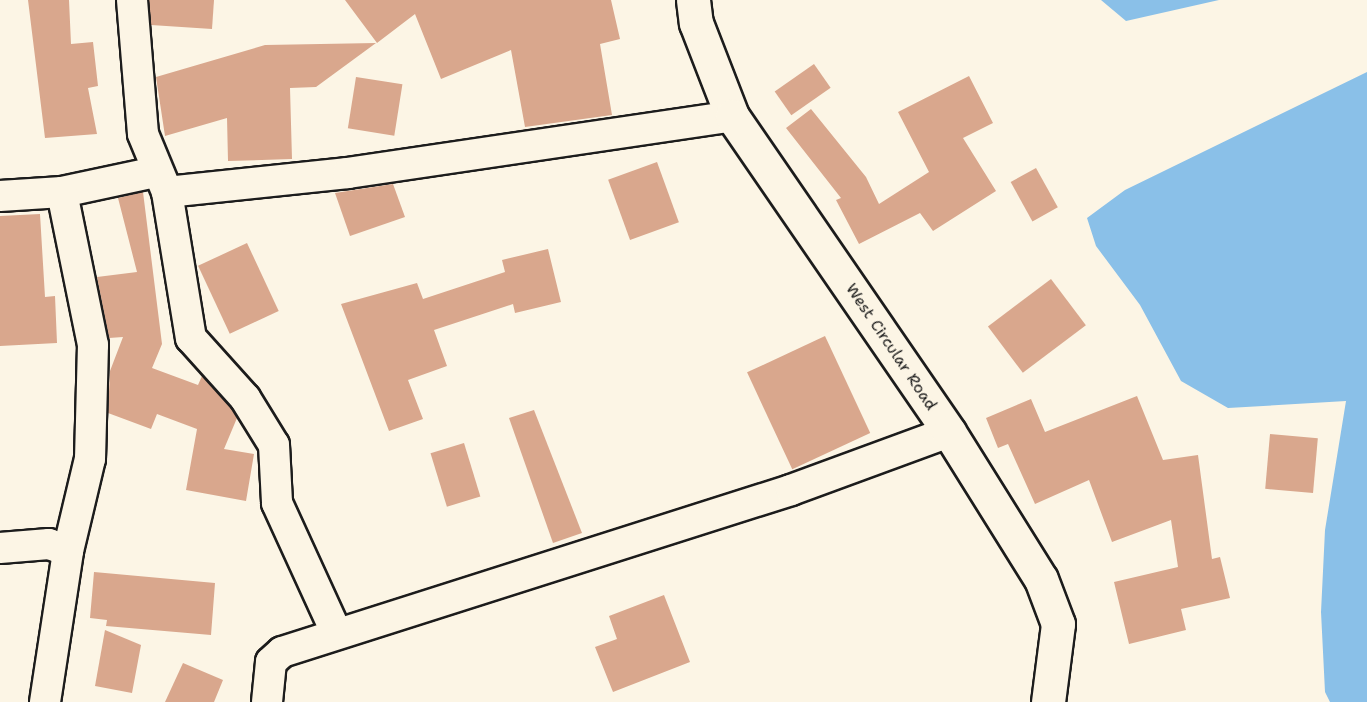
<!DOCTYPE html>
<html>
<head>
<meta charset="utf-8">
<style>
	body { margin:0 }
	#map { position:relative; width:1367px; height:702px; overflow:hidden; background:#fcf5e5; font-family:"Shantell Sans",sans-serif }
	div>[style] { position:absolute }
	.water>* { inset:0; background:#8ac0e8 }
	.building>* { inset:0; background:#d9a78d; transform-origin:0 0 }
	.roads { filter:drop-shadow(2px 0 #1c1c1c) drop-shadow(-2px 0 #1c1c1c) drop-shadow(0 2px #1c1c1c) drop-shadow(0 -2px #1c1c1c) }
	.minor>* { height:30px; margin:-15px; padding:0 15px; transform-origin:15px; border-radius:15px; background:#fcf5e5 }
	.tertiary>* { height:33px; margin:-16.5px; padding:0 16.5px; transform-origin:16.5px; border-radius:16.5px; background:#fcf5e5 }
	span { translate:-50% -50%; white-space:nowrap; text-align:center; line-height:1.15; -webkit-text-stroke:4.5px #fcf5e5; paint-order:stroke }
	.street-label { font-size:16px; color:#1c1c1c }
</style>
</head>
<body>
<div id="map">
	<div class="water">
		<i style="clip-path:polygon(1101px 0,1219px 0,1126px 21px)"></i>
		<i style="clip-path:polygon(1367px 72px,1367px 702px,1330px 702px,1325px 692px,1321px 612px,1325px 530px,1346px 401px,1228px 408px,1181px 381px,1140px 305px,1096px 246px,1087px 218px,1125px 190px)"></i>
	</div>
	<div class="building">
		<i style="clip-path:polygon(28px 0,69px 0,71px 44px,93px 42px,98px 86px,88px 88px,97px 134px,45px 138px)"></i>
		<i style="clip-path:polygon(149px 0,214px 0,212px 29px,151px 25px)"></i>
		<i style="clip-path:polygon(345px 0,611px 0,620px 39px,600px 44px,612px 115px,525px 127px,511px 50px,441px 79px,415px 14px,377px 43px)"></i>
		<i style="clip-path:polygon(376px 43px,316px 87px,290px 88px,292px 159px,228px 161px,227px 118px,165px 136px,156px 77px,265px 45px)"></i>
		<i style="left:814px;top:64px;width:29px;height:48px;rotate:55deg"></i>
		<i style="clip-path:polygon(969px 76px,993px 123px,963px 138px,996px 191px,933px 231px,920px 213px,859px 244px,836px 200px,841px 198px,786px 128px,811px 109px,866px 177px,879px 204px,929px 172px,898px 112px)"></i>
		<i style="left:356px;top:77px;width:47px;height:52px;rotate:9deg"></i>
		<i style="left:657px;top:162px;width:64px;height:52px;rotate:70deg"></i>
		<i style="left:1036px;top:168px;width:45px;height:29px;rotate:61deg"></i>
		<i style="clip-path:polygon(393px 184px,405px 217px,350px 236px,335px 193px)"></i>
		<i style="clip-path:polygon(143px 192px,162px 344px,152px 368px,198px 385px,202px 376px,231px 408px,237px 418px,224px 449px,254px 454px,246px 501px,186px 490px,197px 429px,157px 414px,151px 429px,108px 413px,110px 371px,123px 337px,109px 338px,97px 277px,137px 272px,118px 198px)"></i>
		<i style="clip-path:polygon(40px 214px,45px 297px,55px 296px,57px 343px,0 346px,0 216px)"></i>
		<i style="left:247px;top:243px;width:75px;height:54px;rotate:65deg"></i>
		<i style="clip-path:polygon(548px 249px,561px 302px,515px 313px,513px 304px,434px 330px,447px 366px,408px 380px,423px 419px,389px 431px,341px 304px,417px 283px,423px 299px,505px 272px,502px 260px)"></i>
		<i style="left:1051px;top:279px;width:58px;height:79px;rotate:53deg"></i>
		<i style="left:825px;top:336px;width:107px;height:86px;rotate:65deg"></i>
		<i style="clip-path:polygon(1137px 396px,1163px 460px,1198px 455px,1212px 559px,1220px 557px,1230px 598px,1181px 609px,1186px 630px,1129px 644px,1114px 582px,1178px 567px,1171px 520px,1112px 542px,1089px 480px,1035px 504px,1008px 444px,998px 448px,986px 418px,1031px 399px,1045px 432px)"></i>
		<i style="clip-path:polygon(534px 410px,582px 533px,553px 543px,509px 418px)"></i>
		<i style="left:1270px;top:434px;width:48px;height:55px;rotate:5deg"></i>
		<i style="left:464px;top:443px;width:56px;height:35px;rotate:73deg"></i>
		<i style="clip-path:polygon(94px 572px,215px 583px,211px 635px,106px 626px,107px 620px,90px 618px)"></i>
		<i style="clip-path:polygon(664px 595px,690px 662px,613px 692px,595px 647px,617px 639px,609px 616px)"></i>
		<i style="clip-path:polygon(105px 630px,141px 645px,132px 693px,95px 686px)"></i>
		<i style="clip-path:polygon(183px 663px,223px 680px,214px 702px,165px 702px)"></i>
	</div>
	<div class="roads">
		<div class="minor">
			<i style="left:132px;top:0;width:134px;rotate:85.3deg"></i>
			<i style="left:143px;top:134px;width:63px;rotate:67.5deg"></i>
			<i style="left:167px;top:192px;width:148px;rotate:80.7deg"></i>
			<i style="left:191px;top:338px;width:81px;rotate:48deg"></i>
			<i style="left:245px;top:398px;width:55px;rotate:58.3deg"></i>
			<i style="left:274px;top:445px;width:58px;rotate:87deg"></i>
			<i style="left:277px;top:503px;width:144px;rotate:65.4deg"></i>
			<i style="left:167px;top:192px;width:182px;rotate:-6deg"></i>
			<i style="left:348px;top:173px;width:388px;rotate:-8.4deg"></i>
			<i style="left:0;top:196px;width:62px;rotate:-3.7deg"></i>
			<i style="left:62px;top:192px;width:95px;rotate:-12.1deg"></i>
			<i style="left:0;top:548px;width:49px;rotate:-4.7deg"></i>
			<i style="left:49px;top:544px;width:20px;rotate:20deg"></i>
			<i style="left:45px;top:702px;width:153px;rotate:-81.3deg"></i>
			<i style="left:68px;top:551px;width:95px;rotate:-76.6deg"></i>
			<i style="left:90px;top:459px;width:114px;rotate:-88.5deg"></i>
			<i style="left:93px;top:345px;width:156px;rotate:-101.5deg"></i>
			<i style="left:267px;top:702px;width:40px;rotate:-84.3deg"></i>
			<i style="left:271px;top:662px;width:15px;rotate:-42deg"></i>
			<i style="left:282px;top:652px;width:534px;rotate:-17.65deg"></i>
			<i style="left:791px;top:490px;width:168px;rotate:-20.2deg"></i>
		</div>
		<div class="tertiary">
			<i style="left:693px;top:0;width:23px;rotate:83deg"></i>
			<i style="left:696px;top:23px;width:100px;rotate:68.8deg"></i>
			<i style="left:732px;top:116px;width:383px;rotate:55.5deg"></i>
			<i style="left:949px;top:432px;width:173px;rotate:58deg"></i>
			<i style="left:1041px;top:579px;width:48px;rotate:69.3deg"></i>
			<i style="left:1058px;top:624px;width:79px;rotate:97.3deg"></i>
		</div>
	</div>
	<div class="street-label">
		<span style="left:891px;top:347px;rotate:56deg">West Circular Road</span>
	</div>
</div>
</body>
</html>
